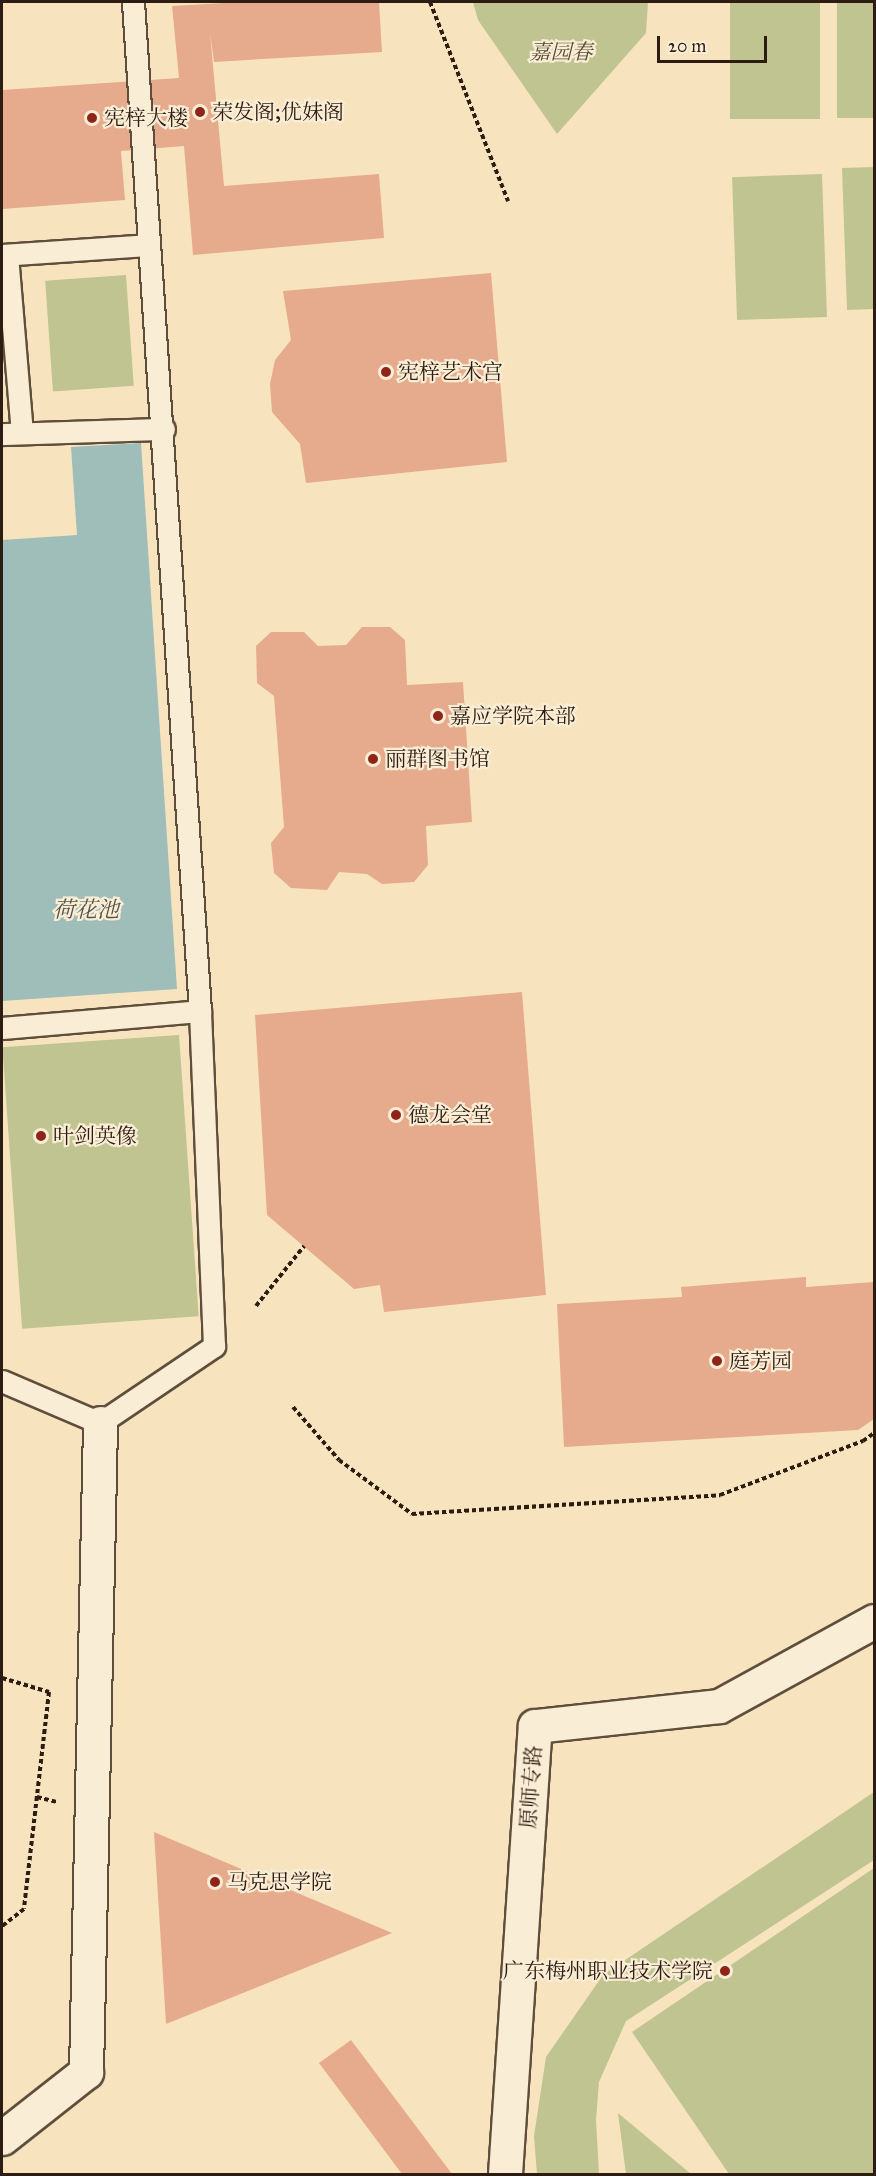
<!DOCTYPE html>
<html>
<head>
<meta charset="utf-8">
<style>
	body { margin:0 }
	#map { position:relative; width:876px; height:2176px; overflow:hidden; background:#f7e4be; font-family:"IM FELL Great Primer","Noto Serif SC",serif }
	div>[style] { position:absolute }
	.green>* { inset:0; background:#bfc490; transform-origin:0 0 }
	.water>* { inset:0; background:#9fbdb9 }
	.building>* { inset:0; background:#e6ab8c }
	.path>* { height:4px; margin-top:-2px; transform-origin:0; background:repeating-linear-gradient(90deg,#2c1c11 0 4.5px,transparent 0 7.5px) }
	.roads { filter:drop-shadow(2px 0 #5f4e3c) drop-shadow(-2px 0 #5f4e3c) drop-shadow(0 2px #5f4e3c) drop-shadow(0 -2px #5f4e3c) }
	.service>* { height:21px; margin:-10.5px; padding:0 10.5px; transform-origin:10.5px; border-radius:10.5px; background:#faedd5 }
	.minor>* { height:33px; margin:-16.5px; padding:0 16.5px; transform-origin:16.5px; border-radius:16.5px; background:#faedd5 }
	.dots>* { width:16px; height:16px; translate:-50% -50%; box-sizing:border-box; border:3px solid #faedd5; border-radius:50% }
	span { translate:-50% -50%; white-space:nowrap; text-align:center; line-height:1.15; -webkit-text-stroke:4.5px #faedd5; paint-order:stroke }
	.park-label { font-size:21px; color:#584e37; font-style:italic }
	.poi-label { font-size:21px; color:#2c1c11 }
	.left { translate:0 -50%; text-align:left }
	.right { translate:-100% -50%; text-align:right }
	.street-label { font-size:21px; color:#2c1c11 }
	.water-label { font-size:22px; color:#54544c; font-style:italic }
	.frame { position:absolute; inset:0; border:3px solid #2c1c11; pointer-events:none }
	.scale { position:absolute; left:657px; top:36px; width:110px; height:27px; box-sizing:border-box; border:3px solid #2c1c11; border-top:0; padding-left:8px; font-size:18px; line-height:21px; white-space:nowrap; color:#2c1c11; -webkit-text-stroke:4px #faedd5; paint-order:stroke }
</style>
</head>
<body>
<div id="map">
	<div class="green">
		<i style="clip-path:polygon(473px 2px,648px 2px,646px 33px,557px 134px,478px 20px)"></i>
		<i style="left:730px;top:2px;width:90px;height:117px"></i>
		<i style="left:837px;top:2px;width:37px;height:116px"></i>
		<i style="clip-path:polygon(874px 167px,874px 309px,847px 310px,842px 168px)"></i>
		<i style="left:822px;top:174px;width:143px;height:90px;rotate:88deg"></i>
		<i style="left:126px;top:275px;width:111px;height:81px;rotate:86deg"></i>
		<i style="left:179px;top:1035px;width:282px;height:177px;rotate:86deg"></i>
		<i style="clip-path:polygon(874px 1792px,874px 1860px,626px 2021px,599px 2082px,596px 2120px,599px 2174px,537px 2174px,534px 2136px,546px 2057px,603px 1975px)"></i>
		<i style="clip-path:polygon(874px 1868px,874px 2174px,729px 2174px,632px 2032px)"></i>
		<i style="clip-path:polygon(618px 2113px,691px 2174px,626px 2174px)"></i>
	</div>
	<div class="water">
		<i style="clip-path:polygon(141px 443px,177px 989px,2px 1001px,2px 540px,77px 535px,71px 447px)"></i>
	</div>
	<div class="building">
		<i style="clip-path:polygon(241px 2px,379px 2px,382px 52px,214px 62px,210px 33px,224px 186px,379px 174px,384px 238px,193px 255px,184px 146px,121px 151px,125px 200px,2px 209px,2px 90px,179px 78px,172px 6px)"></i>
		<i style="clip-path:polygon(491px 273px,507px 462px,306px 483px,300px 444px,272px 412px,270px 384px,275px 360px,291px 340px,283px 291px)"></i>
		<i style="clip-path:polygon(362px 627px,390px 627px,405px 640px,407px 685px,463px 682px,472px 822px,426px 826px,428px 865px,414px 882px,382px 884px,367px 874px,339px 872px,327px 890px,291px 888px,274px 873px,271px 843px,284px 827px,274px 696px,257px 683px,256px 646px,271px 632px,304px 632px,318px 646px,346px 645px)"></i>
		<i style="clip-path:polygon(522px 992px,546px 1295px,384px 1312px,380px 1285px,354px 1289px,267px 1215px,255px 1015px)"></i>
		<i style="clip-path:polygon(806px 1277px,806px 1287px,874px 1282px,874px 1419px,858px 1430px,564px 1447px,557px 1304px,682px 1297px,681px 1287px)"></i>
		<i style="clip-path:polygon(154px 1832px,392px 1933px,166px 2024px)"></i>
		<i style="clip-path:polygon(351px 2040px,452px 2174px,402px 2174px,319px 2063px)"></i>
	</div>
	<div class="path">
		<i style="left:430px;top:2px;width:214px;rotate:68.6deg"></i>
		<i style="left:256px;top:1306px;width:77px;rotate:-51.3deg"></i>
		<i style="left:293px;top:1407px;width:70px;rotate:49deg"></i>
		<i style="left:339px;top:1460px;width:91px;rotate:36.5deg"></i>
		<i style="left:412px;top:1514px;width:309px;rotate:-3.5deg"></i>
		<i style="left:720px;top:1495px;width:153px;rotate:-20.7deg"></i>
		<i style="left:863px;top:1441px;width:14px;rotate:-36deg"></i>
		<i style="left:2px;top:1678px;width:49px;rotate:16.6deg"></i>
		<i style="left:49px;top:1692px;width:218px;rotate:96.6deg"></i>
		<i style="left:24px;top:1909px;width:28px;rotate:142deg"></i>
		<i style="left:37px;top:1797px;width:21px;rotate:14deg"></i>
	</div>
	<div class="roads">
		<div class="service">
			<i style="left:2px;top:255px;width:146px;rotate:-3.9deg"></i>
			<i style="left:7px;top:255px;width:178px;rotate:85.2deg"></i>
			<i style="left:2px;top:434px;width:162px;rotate:-1.8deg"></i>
			<i style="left:2px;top:1028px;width:199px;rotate:-4.9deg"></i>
			<i style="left:2px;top:1381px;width:107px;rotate:23.2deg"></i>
			<i style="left:100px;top:1423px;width:138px;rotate:-34deg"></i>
			<i style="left:214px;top:1346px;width:335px;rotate:-92.4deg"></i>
			<i style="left:200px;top:1011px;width:1011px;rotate:-93.8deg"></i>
		</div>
		<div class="minor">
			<i style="left:2px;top:2138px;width:107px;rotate:-38.2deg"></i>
			<i style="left:86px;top:2072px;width:649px;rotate:-88.76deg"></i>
			<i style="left:505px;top:2174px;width:449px;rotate:-86.2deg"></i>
			<i style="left:535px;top:1726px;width:185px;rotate:-6.2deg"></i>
			<i style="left:719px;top:1706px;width:177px;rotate:-28.7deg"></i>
		</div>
	</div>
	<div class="dots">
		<i style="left:200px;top:112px;background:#8f2418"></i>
		<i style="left:92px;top:118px;background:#8f2418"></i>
		<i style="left:386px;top:372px;background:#8f2418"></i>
		<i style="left:438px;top:716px;background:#8f2418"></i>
		<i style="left:373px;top:759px;background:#8f2418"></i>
		<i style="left:396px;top:1115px;background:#8f2418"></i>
		<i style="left:41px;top:1136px;background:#8f2418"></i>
		<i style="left:717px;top:1361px;background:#8f2418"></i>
		<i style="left:215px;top:1882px;background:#8f2418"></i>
		<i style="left:725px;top:1971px;background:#8f2418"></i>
	</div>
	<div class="park-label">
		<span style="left:561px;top:52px">嘉园春</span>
	</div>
	<div class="poi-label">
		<span class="left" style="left:212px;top:112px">荣发阁;优妹阁</span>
		<span class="left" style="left:104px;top:118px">宪梓大楼</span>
		<span class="left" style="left:398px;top:372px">宪梓艺术宫</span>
		<span class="left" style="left:450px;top:716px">嘉应学院本部</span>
		<span class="left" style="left:385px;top:759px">丽群图书馆</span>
		<span class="left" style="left:408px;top:1115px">德龙会堂</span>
		<span class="left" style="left:53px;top:1136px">叶剑英像</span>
		<span class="left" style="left:729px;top:1361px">庭芳园</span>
		<span class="left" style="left:227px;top:1882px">马克思学院</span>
		<span class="right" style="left:713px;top:1971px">广东梅州职业技术学院</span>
	</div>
	<div class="street-label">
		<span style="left:531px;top:1787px;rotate:-86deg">原师专路</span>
	</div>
	<div class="water-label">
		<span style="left:86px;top:910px">荷花池</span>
	</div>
	<div class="frame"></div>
	<div class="scale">20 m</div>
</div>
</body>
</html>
